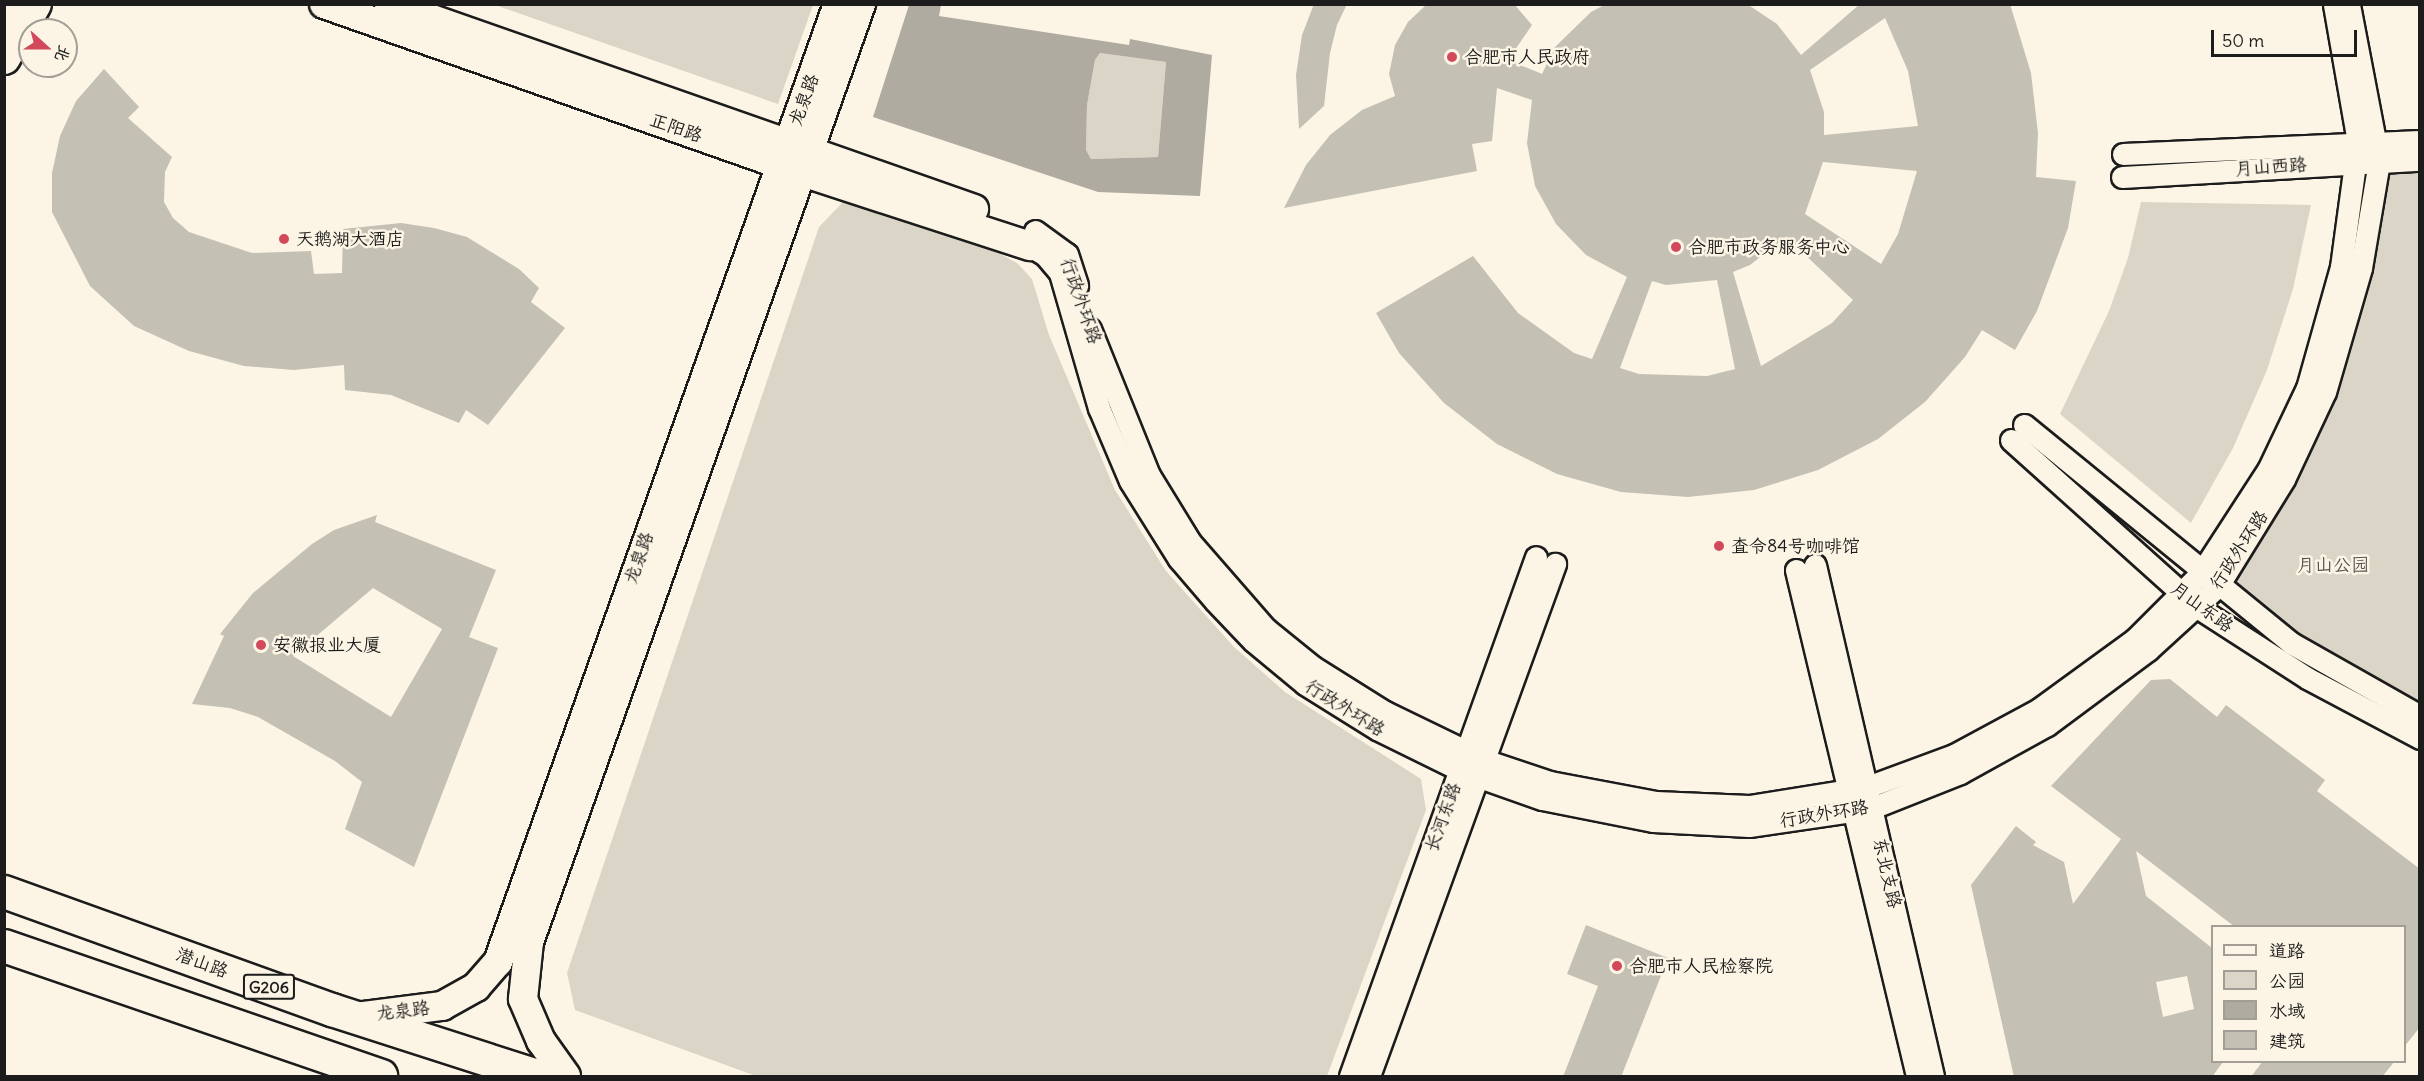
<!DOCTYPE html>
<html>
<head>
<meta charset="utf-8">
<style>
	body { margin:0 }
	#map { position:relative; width:2424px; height:1081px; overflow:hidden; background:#fcf5e5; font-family:Delius,"LXGW WenKai TC",sans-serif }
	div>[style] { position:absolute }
	.green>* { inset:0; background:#dbd5c8 }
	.water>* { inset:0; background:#b0aba1 }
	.building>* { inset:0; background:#c4c0b3 }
	.roads { filter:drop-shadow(2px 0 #1c1c1c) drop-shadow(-2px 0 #1c1c1c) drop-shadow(0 2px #1c1c1c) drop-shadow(0 -2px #1c1c1c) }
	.street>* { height:21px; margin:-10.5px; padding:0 10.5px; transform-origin:10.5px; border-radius:10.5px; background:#fcf5e5 }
	.secondary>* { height:28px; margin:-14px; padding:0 14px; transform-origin:14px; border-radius:14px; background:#fcf5e5 }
	.primary>* { height:32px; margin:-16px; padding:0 16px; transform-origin:16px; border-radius:16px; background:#fcf5e5 }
	.highway>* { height:33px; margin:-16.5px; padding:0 16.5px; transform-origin:16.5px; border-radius:16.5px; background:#fcf5e5 }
	.dots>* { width:16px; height:16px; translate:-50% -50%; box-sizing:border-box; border:3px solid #fcf5e5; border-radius:50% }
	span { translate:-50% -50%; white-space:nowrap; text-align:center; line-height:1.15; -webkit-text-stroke:5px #fcf5e5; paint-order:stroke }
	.shield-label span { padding:2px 4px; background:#fcf5e5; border:2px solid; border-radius:4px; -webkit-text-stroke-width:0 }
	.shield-label { font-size:16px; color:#1c1c1c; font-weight:700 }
	.poi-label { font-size:18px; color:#1c1c1c }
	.left { translate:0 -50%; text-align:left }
	.street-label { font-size:18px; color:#1c1c1c }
	.park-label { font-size:18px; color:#555450 }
	.frame { position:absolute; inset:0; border:6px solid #1c1c1c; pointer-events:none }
	.legend { position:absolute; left:2211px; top:925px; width:195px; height:138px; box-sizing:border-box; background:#fcf5e5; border:2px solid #a29e95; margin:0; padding:8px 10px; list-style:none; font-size:18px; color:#1c1c1c }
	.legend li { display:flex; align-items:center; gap:12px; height:30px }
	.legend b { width:30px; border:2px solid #a29e95 }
	.north { position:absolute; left:18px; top:18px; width:60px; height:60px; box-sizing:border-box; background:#fcf5e5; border:2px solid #a29e95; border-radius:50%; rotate:111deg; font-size:16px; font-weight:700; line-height:24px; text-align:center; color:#1c1c1c }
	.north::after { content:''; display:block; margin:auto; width:21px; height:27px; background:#d1495b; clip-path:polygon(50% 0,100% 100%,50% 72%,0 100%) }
	.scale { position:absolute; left:2211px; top:30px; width:146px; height:27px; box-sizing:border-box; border:3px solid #1c1c1c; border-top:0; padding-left:8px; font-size:18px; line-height:21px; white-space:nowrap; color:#1c1c1c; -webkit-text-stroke:4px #fcf5e5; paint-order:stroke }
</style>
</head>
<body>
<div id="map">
	<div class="green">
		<i style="clip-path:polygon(495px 5px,813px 5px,778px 104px)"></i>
		<i style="clip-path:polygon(1100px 53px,1166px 62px,1158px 157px,1091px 159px,1086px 150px,1087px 105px,1095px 60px)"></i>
		<i style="clip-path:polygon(2419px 160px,2419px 716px,2218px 586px,2284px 479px,2379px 162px)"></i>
		<i style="clip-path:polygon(844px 201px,989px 248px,1017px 263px,1032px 279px,1049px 335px,1115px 490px,1166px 571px,1234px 647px,1285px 692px,1421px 779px,1426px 810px,1327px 1076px,756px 1076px,575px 1010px,567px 973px,819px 227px)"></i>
		<i style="clip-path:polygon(2141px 202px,2311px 205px,2293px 289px,2267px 370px,2233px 448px,2191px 523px,2060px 414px,2109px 311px,2128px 258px)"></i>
	</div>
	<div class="water">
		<i style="clip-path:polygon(evenodd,909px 5px,941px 5px,939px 16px,1129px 45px,1130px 39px,1212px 55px,1200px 196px,1098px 192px,873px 117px,909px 5px,1100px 53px,1166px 62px,1158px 157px,1091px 159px,1086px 150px,1087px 105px,1095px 60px,1100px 53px)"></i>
	</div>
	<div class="building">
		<i style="clip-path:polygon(1314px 4px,1347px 4px,1337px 25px,1330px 53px,1324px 106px,1299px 129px,1296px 75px,1302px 35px)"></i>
		<i style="clip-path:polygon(evenodd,1427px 4px,1514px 4px,1532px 25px,1508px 60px,1542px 74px,1555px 47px,1591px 12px,1606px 4px,1747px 4px,1777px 24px,1801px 55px,1860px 4px,2010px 4px,2031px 73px,2038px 133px,2036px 177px,2076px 181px,2068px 228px,2037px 311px,2015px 350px,1982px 330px,1965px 357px,1925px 402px,1878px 439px,1818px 470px,1754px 490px,1688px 497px,1621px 492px,1557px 474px,1497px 444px,1444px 403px,1399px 353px,1376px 313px,1473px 256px,1518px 313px,1574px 353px,1592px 359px,1627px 277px,1586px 255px,1556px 224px,1535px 186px,1527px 143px,1532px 100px,1497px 88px,1492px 141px,1472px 144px,1477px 171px,1284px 208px,1306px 165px,1330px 135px,1362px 110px,1395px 96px,1389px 74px,1395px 45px,1408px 22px,1427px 4px,1885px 18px,1908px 71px,1918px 126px,1824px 135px,1824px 112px,1810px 70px,1885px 18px,1427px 4px,1823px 162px,1917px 171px,1898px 234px,1881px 264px,1805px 214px,1823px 162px,1427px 4px,1786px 237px,1853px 300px,1832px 323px,1761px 366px,1733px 272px,1750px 265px,1786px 237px,1427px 4px,1717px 280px,1735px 369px,1707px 376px,1639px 374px,1620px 368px,1652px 281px,1666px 285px,1717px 280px)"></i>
		<i style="clip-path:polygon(104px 69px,139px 107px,128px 118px,172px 157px,165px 172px,164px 202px,173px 218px,189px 232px,252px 253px,311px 251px,314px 274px,342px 273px,343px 229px,401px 223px,434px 228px,467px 237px,519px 269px,539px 288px,531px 302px,565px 328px,488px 425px,466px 410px,459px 423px,391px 395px,345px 390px,344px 365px,294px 370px,244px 366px,189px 351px,134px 326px,90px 286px,52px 212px,52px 173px,60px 136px,76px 101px)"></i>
		<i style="clip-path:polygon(evenodd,377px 515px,375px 522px,496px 570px,469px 637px,498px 648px,414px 867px,345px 829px,362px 782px,335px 761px,258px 717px,230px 708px,192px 704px,224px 636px,220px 634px,253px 593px,312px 544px,334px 530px,377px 515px,373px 588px,442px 629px,391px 717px,293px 656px,373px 588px)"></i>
		<i style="clip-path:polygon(evenodd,2170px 679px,2217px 717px,2226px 705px,2325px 780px,2317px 791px,2420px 869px,2420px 1027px,2404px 1047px,2404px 927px,2235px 927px,2136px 851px,2146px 896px,2212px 948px,2212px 1062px,2223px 1062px,2212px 1077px,2014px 1077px,1971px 885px,2016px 826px,2036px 842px,2033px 845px,2064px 862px,2073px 904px,2121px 839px,2051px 786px,2151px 680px,2170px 679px,2187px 976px,2194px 1009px,2163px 1017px,2156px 982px,2187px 976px)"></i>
		<i style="clip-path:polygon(1586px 925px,1668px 958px,1621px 1077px,1563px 1077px,1598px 986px,1567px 974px)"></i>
		<i style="clip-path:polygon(2262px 1062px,2394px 1062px,2382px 1077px,2251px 1077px)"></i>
	</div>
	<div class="roads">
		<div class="street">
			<i style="left:2123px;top:154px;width:297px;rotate:-2.5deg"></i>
			<i style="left:2122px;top:177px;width:298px;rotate:-3.3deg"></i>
			<i style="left:1035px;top:231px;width:39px;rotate:36deg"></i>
			<i style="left:1067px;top:254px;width:33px;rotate:72deg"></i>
			<i style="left:1030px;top:246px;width:17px;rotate:31deg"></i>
			<i style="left:1045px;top:255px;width:23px;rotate:50deg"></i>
			<i style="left:1060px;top:273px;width:141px;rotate:73.9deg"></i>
			<i style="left:1099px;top:408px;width:79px;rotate:67deg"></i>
			<i style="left:1130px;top:481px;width:92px;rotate:57.9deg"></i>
			<i style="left:1179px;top:559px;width:55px;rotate:49.4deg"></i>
			<i style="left:1215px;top:601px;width:55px;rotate:46.5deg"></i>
			<i style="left:1253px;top:641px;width:67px;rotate:39.6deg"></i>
			<i style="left:1305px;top:684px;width:85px;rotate:32deg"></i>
			<i style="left:1377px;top:729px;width:93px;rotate:26.3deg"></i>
			<i style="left:1460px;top:770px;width:87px;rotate:19.5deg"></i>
			<i style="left:1542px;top:799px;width:113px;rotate:11.2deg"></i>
			<i style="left:1653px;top:821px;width:96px;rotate:3deg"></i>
			<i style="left:1749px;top:826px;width:124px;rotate:-8.3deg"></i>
			<i style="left:1872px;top:808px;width:95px;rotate:-21.7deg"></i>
			<i style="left:1960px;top:773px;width:99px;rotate:-28.9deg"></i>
			<i style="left:2047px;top:725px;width:126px;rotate:-36.6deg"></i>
			<i style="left:2148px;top:650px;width:95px;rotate:-42.4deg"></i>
			<i style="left:2218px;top:586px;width:126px;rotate:-58.3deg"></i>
			<i style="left:2284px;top:479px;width:96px;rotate:-64.8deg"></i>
			<i style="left:2325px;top:392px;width:129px;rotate:-73.8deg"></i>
			<i style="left:2361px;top:268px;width:108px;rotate:-80.4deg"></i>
			<i style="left:2379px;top:162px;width:161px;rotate:-100.8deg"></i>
			<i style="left:1090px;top:329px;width:157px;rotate:68deg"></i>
			<i style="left:1149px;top:475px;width:79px;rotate:58.5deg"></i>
			<i style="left:1190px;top:542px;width:116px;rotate:48.9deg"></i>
			<i style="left:1266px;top:629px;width:60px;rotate:39deg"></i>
			<i style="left:1313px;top:667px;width:85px;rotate:32deg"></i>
			<i style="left:1385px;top:712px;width:110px;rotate:25.9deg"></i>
			<i style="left:1484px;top:760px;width:70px;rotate:18.4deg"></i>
			<i style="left:1550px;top:782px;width:108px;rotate:10.7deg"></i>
			<i style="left:1656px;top:802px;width:93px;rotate:2.5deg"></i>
			<i style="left:1749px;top:806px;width:120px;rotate:-9.1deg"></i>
			<i style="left:1867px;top:787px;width:93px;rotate:-20.2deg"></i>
			<i style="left:1954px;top:755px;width:97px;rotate:-28.4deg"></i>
			<i style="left:2039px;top:709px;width:119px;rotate:-36.1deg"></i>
			<i style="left:2135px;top:639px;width:93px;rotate:-45deg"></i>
			<i style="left:2201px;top:573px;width:123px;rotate:-57deg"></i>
			<i style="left:2268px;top:470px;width:91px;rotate:-64.6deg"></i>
			<i style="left:2307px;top:388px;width:126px;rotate:-74.3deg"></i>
			<i style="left:2341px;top:267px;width:126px;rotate:-82.3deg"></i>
			<i style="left:2358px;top:142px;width:140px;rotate:-99.9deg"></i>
			<i style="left:2024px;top:425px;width:345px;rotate:39.2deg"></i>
			<i style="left:2291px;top:643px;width:148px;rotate:29.5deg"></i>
			<i style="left:2011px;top:440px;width:250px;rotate:41.9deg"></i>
			<i style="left:2197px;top:607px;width:131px;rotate:32.8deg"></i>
			<i style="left:2307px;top:678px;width:128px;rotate:28deg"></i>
			<i style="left:1815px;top:565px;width:524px;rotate:77deg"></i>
			<i style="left:1796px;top:570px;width:520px;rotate:76.55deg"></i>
			<i style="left:1350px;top:1076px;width:551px;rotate:-70.28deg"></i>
			<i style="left:1369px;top:1076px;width:545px;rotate:-70.03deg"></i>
		</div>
		<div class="secondary">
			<i style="left:324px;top:4px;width:507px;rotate:19.36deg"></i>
			<i style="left:802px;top:172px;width:240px;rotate:18deg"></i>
			<i style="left:389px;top:4px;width:620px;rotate:19.31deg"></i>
			<i style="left:356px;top:1017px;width:87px;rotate:-7.3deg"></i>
			<i style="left:442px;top:1006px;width:39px;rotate:-29deg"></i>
			<i style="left:476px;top:987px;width:33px;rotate:-49deg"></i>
			<i style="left:498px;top:962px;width:1017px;rotate:-70.46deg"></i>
			<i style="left:566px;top:1076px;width:43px;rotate:-125.5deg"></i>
			<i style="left:541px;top:1041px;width:46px;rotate:-113.2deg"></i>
			<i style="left:523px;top:999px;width:57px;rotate:-84deg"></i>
			<i style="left:529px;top:942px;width:995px;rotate:-70.51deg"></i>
		</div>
		<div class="primary">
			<i style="left:4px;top:58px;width:62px;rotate:-60.1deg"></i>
			<i style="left:4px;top:892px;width:349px;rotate:19.8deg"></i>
			<i style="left:332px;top:1010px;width:215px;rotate:17.8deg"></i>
			<i style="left:4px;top:946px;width:399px;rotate:19deg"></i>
		</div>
		<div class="highway">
			<i style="left:4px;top:11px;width:8px;rotate:-60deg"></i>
		</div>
	</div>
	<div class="dots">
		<i style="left:1452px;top:57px;background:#d1495b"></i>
		<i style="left:284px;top:239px;background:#d1495b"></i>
		<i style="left:1676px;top:247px;background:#d1495b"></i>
		<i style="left:1719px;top:546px;background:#d1495b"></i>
		<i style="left:261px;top:645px;background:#d1495b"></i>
		<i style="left:1617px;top:966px;background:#d1495b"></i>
	</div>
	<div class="shield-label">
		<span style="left:269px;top:987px">G206</span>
	</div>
	<div class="poi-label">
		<span class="left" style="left:1464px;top:57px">合肥市人民政府</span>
		<span class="left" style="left:296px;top:239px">天鹅湖大酒店</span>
		<span class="left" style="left:1688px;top:247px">合肥市政务服务中心</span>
		<span class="left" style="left:1731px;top:546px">查令84号咖啡馆</span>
		<span class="left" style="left:273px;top:645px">安徽报业大厦</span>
		<span class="left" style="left:1629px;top:966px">合肥市人民检察院</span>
	</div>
	<div class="street-label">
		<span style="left:804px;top:100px;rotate:-70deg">龙泉路</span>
		<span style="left:676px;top:128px;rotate:19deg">正阳路</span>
		<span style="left:2271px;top:167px;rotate:-4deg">月山西路</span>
		<span style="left:1081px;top:301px;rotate:71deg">行政外环路</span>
		<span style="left:2239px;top:550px;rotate:-57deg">行政外环路</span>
		<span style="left:639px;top:558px;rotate:-71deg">龙泉路</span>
		<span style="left:2202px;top:607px;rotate:36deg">月山东路</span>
		<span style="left:1345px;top:708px;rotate:32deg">行政外环路</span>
		<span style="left:1824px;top:814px;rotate:-9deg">行政外环路</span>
		<span style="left:1443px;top:817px;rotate:-70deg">长河东路</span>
		<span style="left:1887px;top:873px;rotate:77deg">东北支路</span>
		<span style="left:202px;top:963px;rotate:20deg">潜山路</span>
		<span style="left:403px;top:1011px;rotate:-7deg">龙泉路</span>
	</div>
	<div class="park-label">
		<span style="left:2333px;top:565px">月山公园</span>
	</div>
	<div class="frame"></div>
	<ul class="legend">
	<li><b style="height:8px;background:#fcf5e5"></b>道路</li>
	<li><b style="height:16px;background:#dbd5c8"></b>公园</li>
	<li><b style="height:16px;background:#b0aba1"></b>水域</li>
	<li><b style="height:16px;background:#c4c0b3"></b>建筑</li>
	</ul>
	<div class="north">北</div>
	<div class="scale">50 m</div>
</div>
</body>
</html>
